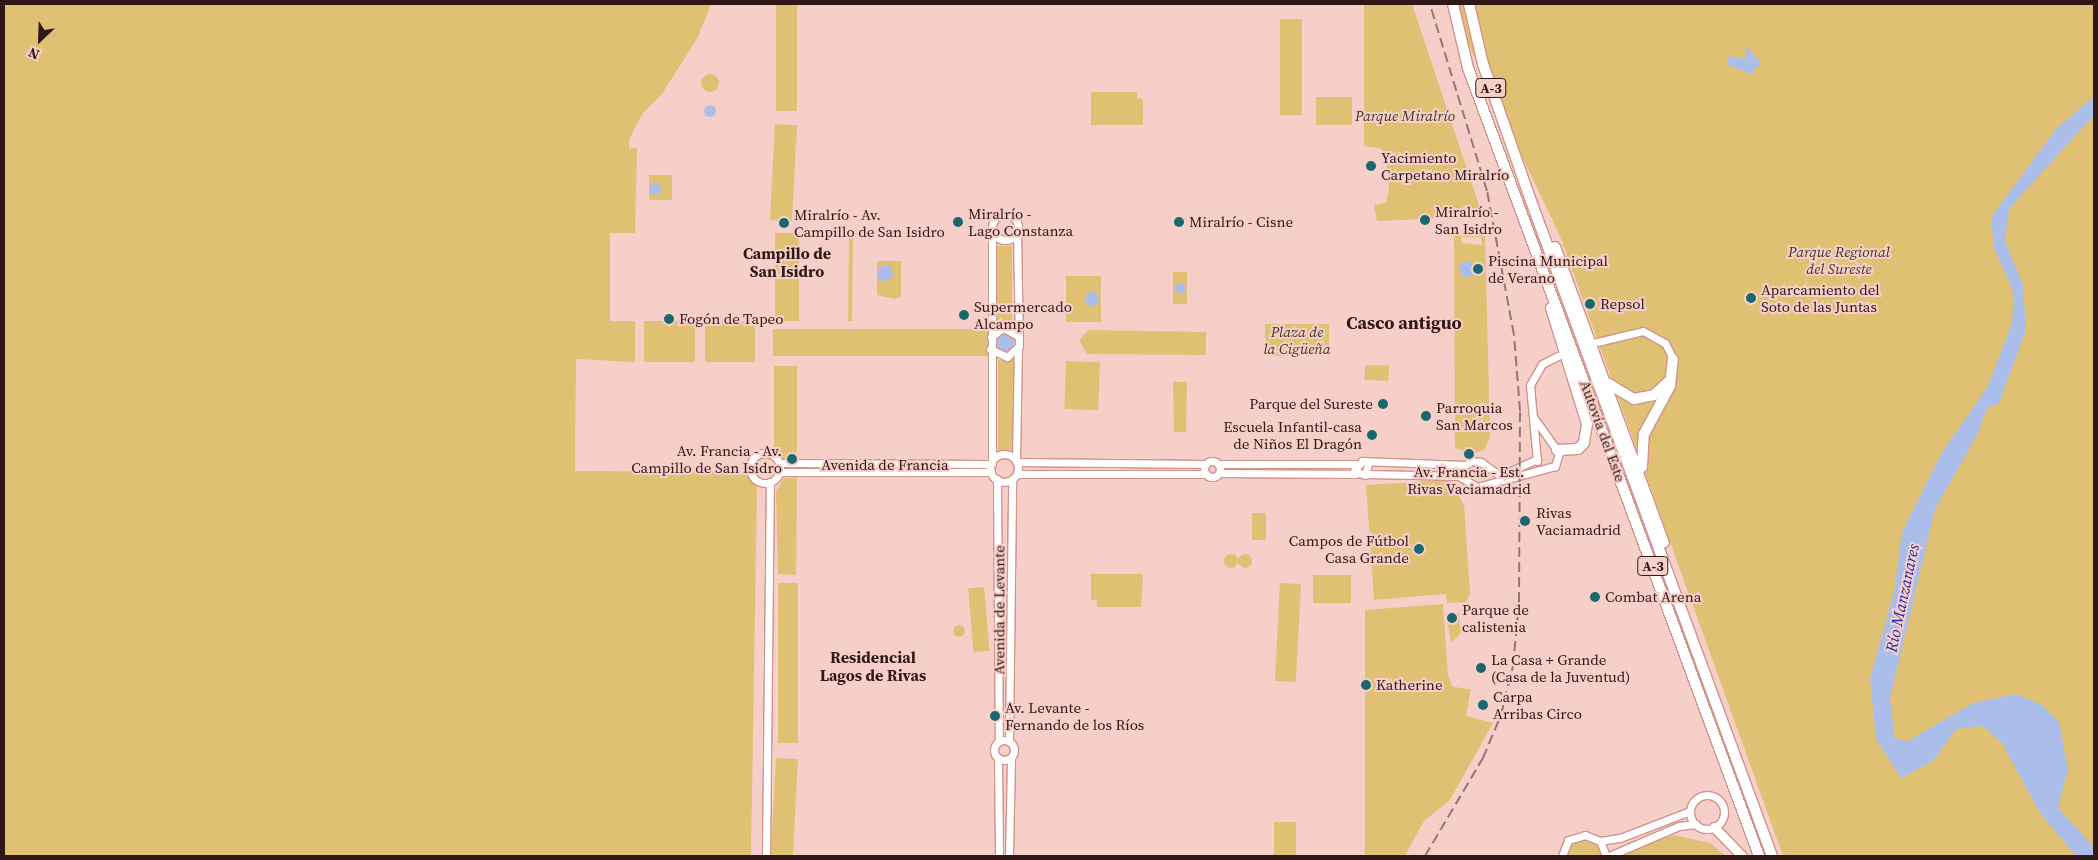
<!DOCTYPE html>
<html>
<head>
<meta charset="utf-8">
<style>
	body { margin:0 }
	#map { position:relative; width:2098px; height:860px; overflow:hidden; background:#f7cfc9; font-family:"Source Serif 4",serif }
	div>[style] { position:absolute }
	.green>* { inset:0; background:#e0c073; transform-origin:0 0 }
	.round { border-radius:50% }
	.water>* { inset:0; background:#abbeea }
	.roads { filter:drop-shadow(1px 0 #d0928a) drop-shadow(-1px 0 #d0928a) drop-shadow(0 1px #d0928a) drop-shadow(0 -1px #d0928a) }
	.minor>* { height:7px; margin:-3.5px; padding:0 3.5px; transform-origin:3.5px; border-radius:3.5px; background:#fff }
	.minor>.ring { margin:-3.5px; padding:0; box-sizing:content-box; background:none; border:7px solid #fff; border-radius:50% }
	.major>* { height:9px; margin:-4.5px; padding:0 4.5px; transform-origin:4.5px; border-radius:4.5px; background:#fff }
	.highway>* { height:10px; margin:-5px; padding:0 5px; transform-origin:5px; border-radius:5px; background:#fff }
	.rail>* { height:2px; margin-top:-1px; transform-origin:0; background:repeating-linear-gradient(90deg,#967672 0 10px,transparent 0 15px) }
	.dots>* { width:14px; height:14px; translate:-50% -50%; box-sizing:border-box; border:2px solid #f7cfc9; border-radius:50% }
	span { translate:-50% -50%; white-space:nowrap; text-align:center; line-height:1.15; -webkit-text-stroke:4px #f7cfc9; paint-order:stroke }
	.shield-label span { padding:1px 4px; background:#f7cfc9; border:1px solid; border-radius:4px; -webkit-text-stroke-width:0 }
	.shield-label { font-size:14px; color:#301816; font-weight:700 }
	.park-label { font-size:15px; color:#443a23; font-style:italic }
	.poi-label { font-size:15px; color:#301816 }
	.left { translate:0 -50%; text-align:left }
	.right { translate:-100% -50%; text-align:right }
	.street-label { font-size:15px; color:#301816 }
	.neighbourhood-label { font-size:16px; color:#301816; font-weight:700 }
	.water-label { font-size:16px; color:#172aa7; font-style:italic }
	.quarter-label { font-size:18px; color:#301816; font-weight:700 }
	.frame { position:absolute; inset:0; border:5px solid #301816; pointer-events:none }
	.north { position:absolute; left:15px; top:15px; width:50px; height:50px; -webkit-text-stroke:4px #f7cfc9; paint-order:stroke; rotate:204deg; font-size:14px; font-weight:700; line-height:20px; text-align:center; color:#301816 }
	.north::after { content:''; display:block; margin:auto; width:18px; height:22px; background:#301816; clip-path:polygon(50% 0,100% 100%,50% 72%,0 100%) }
</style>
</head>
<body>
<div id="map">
	<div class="green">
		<i style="clip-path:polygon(4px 4px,711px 4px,698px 37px,662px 94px,642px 114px,629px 140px,629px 149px,637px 147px,635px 233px,610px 233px,610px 321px,635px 321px,635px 362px,576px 359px,575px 471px,743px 472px,757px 486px,751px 856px,4px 856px)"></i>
		<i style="left:776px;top:4px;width:21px;height:107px"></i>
		<i style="clip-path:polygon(1364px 4px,1412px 4px,1481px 211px,1476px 217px,1377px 221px,1374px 205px,1386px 203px,1389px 189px,1386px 155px,1380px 148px,1364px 146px)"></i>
		<i style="clip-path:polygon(1449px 4px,2094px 4px,2094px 856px,1783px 856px,1560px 236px)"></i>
		<i style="left:1280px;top:19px;width:22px;height:96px"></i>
		<i class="round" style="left:701px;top:74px;width:18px;height:18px"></i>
		<i style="clip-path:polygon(1091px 92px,1137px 92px,1137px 98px,1143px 99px,1143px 125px,1091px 125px)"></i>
		<i style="left:1316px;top:97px;width:36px;height:28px"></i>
		<i style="left:775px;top:124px;width:22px;height:96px;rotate:3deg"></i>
		<i style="left:649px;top:175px;width:23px;height:25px"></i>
		<i style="left:799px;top:233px;width:88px;height:24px;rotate:90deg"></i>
		<i style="clip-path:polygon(849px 233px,858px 233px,853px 238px,852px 321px,848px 321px)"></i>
		<i style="clip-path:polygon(evenodd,1454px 234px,1485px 234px,1490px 436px,1485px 449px,1474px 454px,1455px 448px,1454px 234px,1481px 237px,1482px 245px,1461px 243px,1462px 237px,1481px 237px)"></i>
		<i style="left:996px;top:246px;width:16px;height:76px"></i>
		<i style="clip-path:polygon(877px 261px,901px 261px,901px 296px,895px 299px,877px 295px)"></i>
		<i style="left:1173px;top:272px;width:14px;height:32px"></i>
		<i style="left:1066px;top:276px;width:35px;height:46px"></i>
		<i style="left:695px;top:321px;width:41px;height:51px;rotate:90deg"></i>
		<i style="left:705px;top:321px;width:50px;height:41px"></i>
		<i style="left:1265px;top:324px;width:64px;height:32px"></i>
		<i style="left:773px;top:329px;width:215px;height:27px"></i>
		<i style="clip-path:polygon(1089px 330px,1206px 332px,1206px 355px,1087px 354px,1079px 340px)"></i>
		<i style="left:998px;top:360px;width:15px;height:90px"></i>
		<i style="left:1066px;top:361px;width:34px;height:48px;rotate:2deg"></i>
		<i style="left:1365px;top:365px;width:24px;height:15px;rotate:2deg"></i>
		<i style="clip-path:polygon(774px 366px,797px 366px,797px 456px,786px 461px,774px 450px)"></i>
		<i style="clip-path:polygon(1173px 382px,1187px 382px,1186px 432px,1174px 432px)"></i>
		<i style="clip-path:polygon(797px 477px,796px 575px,778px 574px,776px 491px,784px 478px)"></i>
		<i style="clip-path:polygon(1450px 480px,1464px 505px,1470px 593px,1466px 602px,1447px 603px,1446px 594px,1374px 600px,1366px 485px)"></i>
		<i style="left:1252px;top:513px;width:14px;height:27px"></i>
		<i class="round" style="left:1224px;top:554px;width:14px;height:14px"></i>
		<i class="round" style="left:1238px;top:554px;width:14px;height:14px"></i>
		<i style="clip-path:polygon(1091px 574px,1143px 574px,1141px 607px,1097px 607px,1097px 600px,1091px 600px)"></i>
		<i style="left:1313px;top:575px;width:38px;height:28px"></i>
		<i style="left:778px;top:583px;width:20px;height:160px"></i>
		<i style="left:1280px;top:583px;width:21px;height:98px;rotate:3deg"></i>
		<i style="left:984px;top:587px;width:64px;height:16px;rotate:85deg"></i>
		<i style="clip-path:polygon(1443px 604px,1448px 676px,1453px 687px,1471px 689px,1466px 716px,1493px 723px,1450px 800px,1424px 821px,1405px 856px,1365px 856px,1365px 610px)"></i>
		<i style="clip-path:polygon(1459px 613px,1461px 633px,1451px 643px,1446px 614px)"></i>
		<i class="round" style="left:953px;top:625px;width:12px;height:12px"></i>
		<i style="left:776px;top:758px;width:22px;height:98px;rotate:3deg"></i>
		<i style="left:1274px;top:822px;width:22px;height:34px"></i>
		<i style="clip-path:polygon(1674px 835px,1710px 843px,1726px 856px,1628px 856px,1626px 851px)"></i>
		<i style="clip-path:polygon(1584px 838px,1595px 842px,1601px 856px,1566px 856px,1572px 842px)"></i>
	</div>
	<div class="water">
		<i style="clip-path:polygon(1746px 47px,1761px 62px,1751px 74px,1726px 64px,1729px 56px,1745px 59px)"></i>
		<i style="clip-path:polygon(2094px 96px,2094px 115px,2009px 209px,2005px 241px,2023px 284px,2026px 330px,1999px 403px,1987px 408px,1977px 435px,1935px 509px,1890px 698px,1895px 739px,1908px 741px,1973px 703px,2016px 694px,2042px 705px,2059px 722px,2068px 769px,2058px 808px,2094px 847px,2094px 856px,2076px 856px,2040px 813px,2002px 743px,1983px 726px,1956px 729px,1933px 761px,1901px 778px,1876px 739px,1870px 679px,1894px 592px,1902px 532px,1941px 454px,1988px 386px,2012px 323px,2014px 293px,1994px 248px,1991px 217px,2056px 129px)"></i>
		<i class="round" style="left:704px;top:105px;width:12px;height:12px"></i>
		<i class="round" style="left:649px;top:183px;width:12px;height:12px"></i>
		<i class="round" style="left:1459px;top:261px;width:16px;height:16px"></i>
		<i class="round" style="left:877px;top:265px;width:16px;height:16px"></i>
		<i class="round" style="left:1174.5px;top:282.5px;width:11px;height:11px"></i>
		<i class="round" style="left:1085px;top:292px;width:14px;height:14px"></i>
		<i class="round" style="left:996px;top:333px;width:18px;height:18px"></i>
	</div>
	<div class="roads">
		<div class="minor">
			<i class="ring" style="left:992px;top:214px;width:19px;height:19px"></i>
			<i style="left:991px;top:337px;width:15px;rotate:-37deg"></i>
			<i style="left:1003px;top:328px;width:17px;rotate:28deg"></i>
			<i style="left:1597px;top:342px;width:47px;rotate:-13.4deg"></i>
			<i style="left:1643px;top:331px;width:25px;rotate:29deg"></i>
			<i style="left:1665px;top:343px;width:18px;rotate:63deg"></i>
			<i style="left:990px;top:349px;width:19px;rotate:25deg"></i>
			<i style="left:1007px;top:357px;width:16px;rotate:-43deg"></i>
			<i style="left:1019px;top:346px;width:113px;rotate:-91deg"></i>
			<i style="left:1534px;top:418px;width:43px;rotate:54.5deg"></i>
			<i style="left:1559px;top:453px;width:14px;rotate:107deg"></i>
			<i style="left:1555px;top:466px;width:81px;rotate:164.9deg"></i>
			<i style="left:1477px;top:487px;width:17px;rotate:-149deg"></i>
			<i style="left:1462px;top:478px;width:11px;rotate:-85deg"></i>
			<i style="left:1463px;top:467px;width:10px;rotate:-37deg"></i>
			<i style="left:1471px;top:461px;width:10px;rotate:6deg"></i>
			<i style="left:1481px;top:462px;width:24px;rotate:36deg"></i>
			<i style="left:1500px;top:476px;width:41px;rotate:-24.7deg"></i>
			<i class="ring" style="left:750px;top:453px;width:23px;height:23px"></i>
			<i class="ring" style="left:990px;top:454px;width:21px;height:21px"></i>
			<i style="left:1016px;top:461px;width:112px;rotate:-89deg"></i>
			<i style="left:1537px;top:461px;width:76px;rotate:-95.3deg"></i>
			<i style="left:1530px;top:385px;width:24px;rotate:-60deg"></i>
			<i style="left:1542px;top:364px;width:18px;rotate:-27deg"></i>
			<i class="ring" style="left:1204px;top:461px;width:9px;height:9px"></i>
			<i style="left:1017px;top:462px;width:189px;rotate:0.6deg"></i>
			<i style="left:779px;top:463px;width:212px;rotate:0.3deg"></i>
			<i style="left:992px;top:463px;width:231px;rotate:-90deg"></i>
			<i style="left:1218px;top:464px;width:137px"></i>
			<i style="left:1368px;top:464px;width:11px;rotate:105deg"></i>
			<i style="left:1365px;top:475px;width:12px;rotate:-160deg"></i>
			<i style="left:1354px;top:471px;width:13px;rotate:-51deg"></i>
			<i style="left:1362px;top:461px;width:103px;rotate:2.2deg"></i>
			<i style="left:779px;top:472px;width:212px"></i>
			<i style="left:1219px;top:473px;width:137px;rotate:0.4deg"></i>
			<i style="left:1017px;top:474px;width:189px"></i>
			<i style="left:1367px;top:474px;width:95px;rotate:1.2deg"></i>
			<i style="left:997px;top:479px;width:262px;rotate:89.6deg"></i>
			<i class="ring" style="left:994px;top:740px;width:13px;height:13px"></i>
			<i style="left:1009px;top:741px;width:262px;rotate:-89.3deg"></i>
			<i style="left:998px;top:758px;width:98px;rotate:89.4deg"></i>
			<i class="ring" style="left:1690px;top:795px;width:27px;height:27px"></i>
			<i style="left:1600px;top:841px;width:20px;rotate:-9deg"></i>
			<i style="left:1620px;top:838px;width:75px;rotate:-21.1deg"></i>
			<i style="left:766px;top:856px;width:374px;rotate:-89.4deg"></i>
			<i style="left:1009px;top:856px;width:98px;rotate:-88.8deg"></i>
			<i style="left:1562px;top:856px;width:17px;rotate:-69deg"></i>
			<i style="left:1568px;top:840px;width:18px;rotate:-16deg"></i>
			<i style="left:1585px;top:835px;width:16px;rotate:22deg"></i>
			<i style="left:1600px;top:841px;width:16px;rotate:68deg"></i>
			<i style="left:1609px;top:856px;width:76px;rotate:-23.2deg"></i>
			<i style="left:1679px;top:826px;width:17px;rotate:-7deg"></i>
		</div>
		<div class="major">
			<i style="left:1714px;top:827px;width:40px;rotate:46deg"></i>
		</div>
		<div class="highway">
			<i style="left:1453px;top:4px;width:66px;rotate:76.8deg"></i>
			<i style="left:1468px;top:68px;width:840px;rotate:69.73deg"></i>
			<i style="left:1469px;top:4px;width:62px;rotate:76.9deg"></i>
			<i style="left:1483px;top:64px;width:145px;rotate:70.7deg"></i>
			<i style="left:1531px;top:201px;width:698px;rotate:69.8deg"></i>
			<i style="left:1555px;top:247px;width:315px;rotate:69.8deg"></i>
			<i style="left:1551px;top:308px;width:121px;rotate:72.8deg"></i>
			<i style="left:1587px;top:424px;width:19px;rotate:99deg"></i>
			<i style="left:1584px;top:443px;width:8px;rotate:135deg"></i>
			<i style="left:1578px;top:449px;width:21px;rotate:177deg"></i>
			<i style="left:1609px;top:384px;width:29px;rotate:31deg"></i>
			<i style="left:1634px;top:399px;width:20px;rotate:-11deg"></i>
			<i style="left:1654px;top:395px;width:19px;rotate:-43deg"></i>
			<i style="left:1642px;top:467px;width:33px;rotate:-87deg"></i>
			<i style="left:1644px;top:434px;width:55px;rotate:-61.6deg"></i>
			<i style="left:1670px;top:386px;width:27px;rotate:-84deg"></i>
		</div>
	</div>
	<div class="rail">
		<i style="left:1425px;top:856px;width:114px;rotate:-59.4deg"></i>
		<i style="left:1483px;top:758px;width:47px;rotate:-67.3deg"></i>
		<i style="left:1501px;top:715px;width:50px;rotate:-76.2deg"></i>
		<i style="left:1513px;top:666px;width:64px;rotate:-84.6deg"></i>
		<i style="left:1519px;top:602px;width:191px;rotate:-89.7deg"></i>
		<i style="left:1520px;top:411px;width:76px;rotate:-94.5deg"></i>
		<i style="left:1514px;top:335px;width:147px;rotate:-100.6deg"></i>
		<i style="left:1487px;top:191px;width:195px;rotate:-107deg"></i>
	</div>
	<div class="dots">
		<i style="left:1371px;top:166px;background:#1b6770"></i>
		<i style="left:1425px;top:220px;background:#1b6770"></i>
		<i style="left:958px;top:222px;background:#1b6770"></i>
		<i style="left:1179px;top:222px;background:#1b6770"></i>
		<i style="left:784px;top:223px;background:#1b6770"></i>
		<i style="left:1478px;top:269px;background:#1b6770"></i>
		<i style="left:1751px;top:298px;background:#1b6770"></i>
		<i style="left:1590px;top:304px;background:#1b6770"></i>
		<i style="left:964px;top:315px;background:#1b6770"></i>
		<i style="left:669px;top:319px;background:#1b6770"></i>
		<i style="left:1383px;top:404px;background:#1b6770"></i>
		<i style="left:1426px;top:416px;background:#1b6770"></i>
		<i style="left:1372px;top:435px;background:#1b6770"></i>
		<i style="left:1469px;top:454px;background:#1b6770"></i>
		<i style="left:792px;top:459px;background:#1b6770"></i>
		<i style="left:1525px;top:521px;background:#1b6770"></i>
		<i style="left:1419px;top:549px;background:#1b6770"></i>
		<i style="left:1595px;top:597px;background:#1b6770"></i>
		<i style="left:1452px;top:618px;background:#1b6770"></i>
		<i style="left:1481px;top:668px;background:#1b6770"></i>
		<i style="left:1366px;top:685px;background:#1b6770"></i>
		<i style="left:1483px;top:705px;background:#1b6770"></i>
		<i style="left:995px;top:716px;background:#1b6770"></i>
	</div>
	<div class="shield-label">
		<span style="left:1491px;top:88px">A-3</span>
		<span style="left:1653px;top:566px">A-3</span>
	</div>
	<div class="park-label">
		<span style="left:1405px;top:116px">Parque Miralrío</span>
		<span style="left:1839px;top:260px">Parque Regional<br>del Sureste</span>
		<span style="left:1297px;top:340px">Plaza de<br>la Cigüeña</span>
	</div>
	<div class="poi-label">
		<span class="left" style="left:1381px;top:166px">Yacimiento<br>Carpetano Miralrío</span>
		<span class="left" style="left:1435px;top:220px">Miralrío -<br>San Isidro</span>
		<span class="left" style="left:968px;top:222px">Miralrío -<br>Lago Constanza</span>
		<span class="left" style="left:794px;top:223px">Miralrío - Av.<br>Campillo de San Isidro</span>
		<span class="left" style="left:1189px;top:222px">Miralrío - Cisne</span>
		<span class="left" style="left:1488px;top:269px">Piscina Municipal<br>de Verano</span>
		<span class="left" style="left:1761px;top:298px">Aparcamiento del<br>Soto de las Juntas</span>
		<span class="left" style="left:1600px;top:304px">Repsol</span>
		<span class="left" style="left:974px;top:315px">Supermercado<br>Alcampo</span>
		<span class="left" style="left:679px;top:319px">Fogón de Tapeo</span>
		<span class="right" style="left:1373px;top:404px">Parque del Sureste</span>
		<span class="left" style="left:1436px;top:416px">Parroquia<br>San Marcos</span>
		<span class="right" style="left:1362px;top:435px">Escuela Infantil-casa<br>de Niños El Dragón</span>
		<span class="right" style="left:782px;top:459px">Av. Francia - Av.<br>Campillo de San Isidro</span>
		<span style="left:1469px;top:480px">Av. Francia - Est.<br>Rivas Vaciamadrid</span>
		<span class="left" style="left:1536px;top:521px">Rivas<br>Vaciamadrid</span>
		<span class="right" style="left:1409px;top:549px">Campos de Fútbol<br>Casa Grande</span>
		<span class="left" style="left:1605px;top:597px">Combat Arena</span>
		<span class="left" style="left:1462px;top:618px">Parque de<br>calistenia</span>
		<span class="left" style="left:1491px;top:668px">La Casa + Grande<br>(Casa de la Juventud)</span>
		<span class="left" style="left:1376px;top:685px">Katherine</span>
		<span class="left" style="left:1493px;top:705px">Carpa<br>Arribas Circo</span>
		<span class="left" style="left:1005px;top:716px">Av. Levante -<br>Fernando de los Ríos</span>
	</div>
	<div class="street-label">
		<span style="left:1603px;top:431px;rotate:70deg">Autovía del Este</span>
		<span style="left:885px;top:465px">Avenida de Francia</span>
		<span style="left:999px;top:610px;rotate:-90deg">Avenida de Levante</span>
	</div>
	<div class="neighbourhood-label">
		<span style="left:787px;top:262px">Campillo de<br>San Isidro</span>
		<span style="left:873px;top:666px">Residencial<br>Lagos de Rivas</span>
	</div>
	<div class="water-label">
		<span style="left:1902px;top:598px;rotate:-78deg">Río Manzanares</span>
	</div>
	<div class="quarter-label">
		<span style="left:1404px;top:323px">Casco antiguo</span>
	</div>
	<div class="frame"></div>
	<div class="north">N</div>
</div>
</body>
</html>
